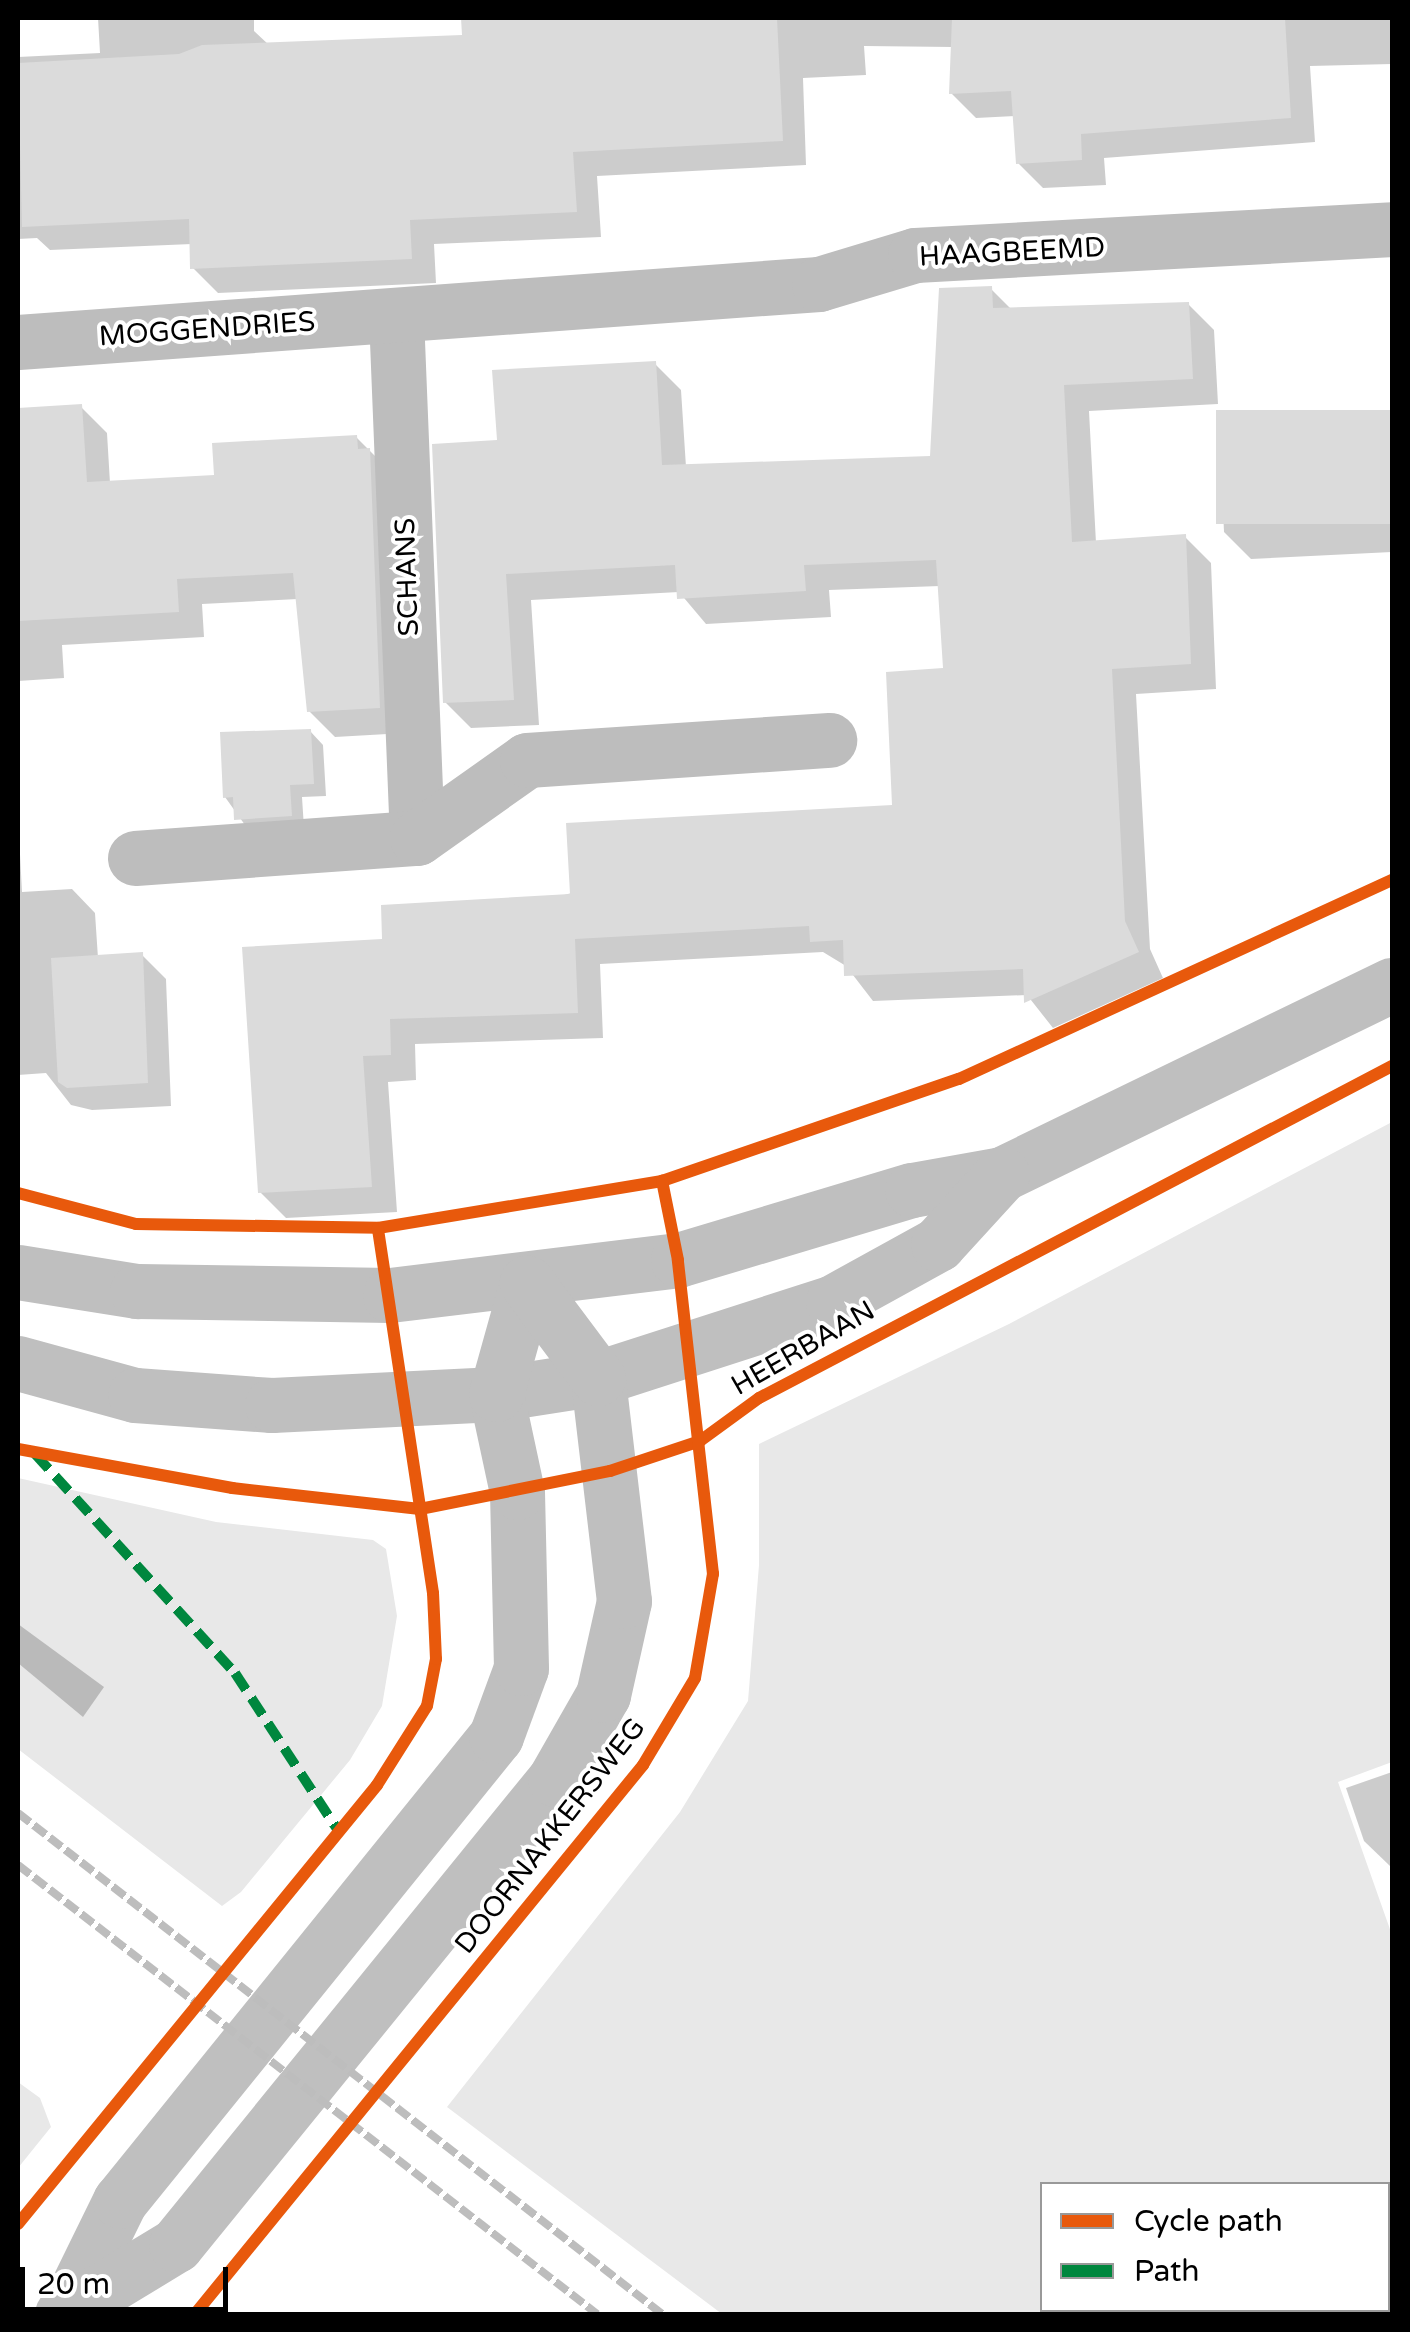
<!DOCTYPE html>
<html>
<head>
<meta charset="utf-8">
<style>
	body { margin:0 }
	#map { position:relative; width:1410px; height:2332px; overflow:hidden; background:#fff; font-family:"Varela Round",sans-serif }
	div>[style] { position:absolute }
	.green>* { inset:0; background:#e8e8e8 }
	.water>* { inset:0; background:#bababa }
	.shadow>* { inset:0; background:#0003 }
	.building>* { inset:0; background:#dbdbdb; transform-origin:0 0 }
	.street>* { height:55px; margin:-27.5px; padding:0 27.5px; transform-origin:27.5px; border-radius:27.5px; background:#bdbdbd }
	.secondary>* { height:55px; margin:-27.5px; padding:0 27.5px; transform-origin:27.5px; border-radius:27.5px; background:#bfbfbf }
	.rail>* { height:8px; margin-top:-4px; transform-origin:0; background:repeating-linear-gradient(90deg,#bdbdbd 0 15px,transparent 0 20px) }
	.quiet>* { height:10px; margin-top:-5px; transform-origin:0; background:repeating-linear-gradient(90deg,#00873e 0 20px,transparent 0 30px) }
	.cycleway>* { height:12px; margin:-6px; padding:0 6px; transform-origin:6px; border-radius:6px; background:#e8590c }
	span { translate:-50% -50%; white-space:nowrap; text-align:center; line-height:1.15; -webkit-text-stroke:8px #fff; paint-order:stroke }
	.street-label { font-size:28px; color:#000 }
	.frame { position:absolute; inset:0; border:20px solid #000; pointer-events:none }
	.legend { position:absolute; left:1040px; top:2182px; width:350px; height:130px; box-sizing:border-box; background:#fff; border:2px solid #999; margin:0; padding:12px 18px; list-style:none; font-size:30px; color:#000 }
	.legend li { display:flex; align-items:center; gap:20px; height:50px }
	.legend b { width:50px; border:2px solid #999 }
	.scale { position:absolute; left:20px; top:2267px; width:208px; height:45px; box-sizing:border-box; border:5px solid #000; border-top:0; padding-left:12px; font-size:30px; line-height:35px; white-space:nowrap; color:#000; -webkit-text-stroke:8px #fff; paint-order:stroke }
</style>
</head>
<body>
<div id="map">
	<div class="green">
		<i style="clip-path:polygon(evenodd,1392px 1122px,1392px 1762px,1338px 1782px,1392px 1935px,1392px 2314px,722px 2314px,447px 2107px,680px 1812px,748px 1701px,759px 1565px,759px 1444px,1009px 1324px,1392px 1122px,1042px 2184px,1388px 2184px,1388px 2310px,1042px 2310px,1042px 2184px)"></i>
		<i style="clip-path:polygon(18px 1478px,216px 1522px,373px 1540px,386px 1549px,397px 1616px,382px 1706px,350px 1760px,241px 1892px,222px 1906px,18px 1749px)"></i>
		<i style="clip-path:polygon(18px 2082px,40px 2098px,51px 2127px,18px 2168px)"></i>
	</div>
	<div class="water">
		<i style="clip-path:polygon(18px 1624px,104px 1687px,83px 1717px,18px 1663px)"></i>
	</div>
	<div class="shadow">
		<i style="clip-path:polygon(98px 18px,254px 18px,254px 31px,269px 45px,464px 37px,463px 18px,1392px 18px,1392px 64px,1310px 66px,1315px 142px,1104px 158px,1106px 185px,1043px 188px,1018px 163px,1015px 116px,976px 118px,951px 93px,952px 47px,864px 46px,866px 75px,803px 78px,806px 165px,597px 176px,601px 237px,434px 244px,436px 283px,218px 293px,193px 268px,192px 244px,50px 250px,37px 238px,18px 239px,18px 57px,100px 53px)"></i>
		<i style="clip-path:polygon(991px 289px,1012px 310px,1188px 304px,1214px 330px,1218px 404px,1089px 411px,1096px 543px,1185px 537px,1211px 563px,1216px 689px,1136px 694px,1150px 949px,1163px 978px,1053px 1028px,1027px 995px,873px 1001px,846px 966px,823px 952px,600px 964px,603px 1038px,415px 1044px,416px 1080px,388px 1082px,397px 1212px,286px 1218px,260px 1192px,385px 942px,895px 808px,945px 670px,940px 586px,829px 590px,831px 617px,706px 624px,679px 592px,531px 600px,539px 725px,471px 728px,445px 702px,499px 443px,655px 364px,681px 390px,686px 467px,933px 458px)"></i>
		<i style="clip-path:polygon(81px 407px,107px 433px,110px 483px,217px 478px,356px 437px,382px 463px,405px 733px,335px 737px,309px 711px,298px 599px,202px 604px,204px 637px,62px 645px,64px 678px,18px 681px,18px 410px)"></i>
		<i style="clip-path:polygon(1392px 412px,1392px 552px,1251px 559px,1224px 532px,1219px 421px)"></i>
		<i style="clip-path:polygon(310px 731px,323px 745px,326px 796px,302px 797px,304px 828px,250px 832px,225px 797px)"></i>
		<i style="clip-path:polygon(18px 816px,22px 892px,72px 889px,95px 913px,98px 958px,142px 955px,166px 979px,171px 1106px,92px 1110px,71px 1105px,46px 1073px,18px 1075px)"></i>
		<i style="clip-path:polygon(1392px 1772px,1392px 1865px,1390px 1866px,1364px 1841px,1346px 1788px)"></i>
	</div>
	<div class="building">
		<i style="clip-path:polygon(461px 18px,777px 18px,783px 141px,573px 152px,577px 212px,410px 220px,412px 259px,190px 269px,189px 219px,22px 227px,18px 63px,179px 54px,202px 45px,462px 35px)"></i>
		<i style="clip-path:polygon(952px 18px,1285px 18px,1291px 118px,1081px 134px,1082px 160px,1016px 164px,1011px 91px,949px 94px)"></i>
		<i style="clip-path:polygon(992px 286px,993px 308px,1189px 302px,1193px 379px,1064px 385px,1072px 542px,1186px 534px,1191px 664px,1112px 669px,1125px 921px,1139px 952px,1024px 1003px,1023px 969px,844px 976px,843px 940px,810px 942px,809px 926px,575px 939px,578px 1013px,390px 1019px,391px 1055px,363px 1056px,372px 1187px,258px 1193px,242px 947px,382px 939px,381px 905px,570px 894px,566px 823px,892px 805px,886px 672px,943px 668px,936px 560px,804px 565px,806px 591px,677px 599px,675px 565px,506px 574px,514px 700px,443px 703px,432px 444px,497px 440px,492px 370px,656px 361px,662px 465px,930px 456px,939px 288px)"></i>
		<i style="clip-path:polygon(82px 404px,87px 482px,214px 475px,212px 443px,357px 435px,358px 449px,370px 448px,380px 708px,307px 712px,293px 573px,177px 579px,179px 612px,18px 621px,18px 408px)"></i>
		<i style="left:1392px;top:410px;width:114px;height:176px;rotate:90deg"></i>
		<i style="clip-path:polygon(311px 729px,314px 784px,290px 785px,292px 816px,234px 820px,233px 797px,223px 798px,220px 732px)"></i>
		<i style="clip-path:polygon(143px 952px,148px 1083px,67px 1088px,58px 1082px,51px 958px)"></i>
	</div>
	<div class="street">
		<i style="left:396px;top:316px;width:522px;rotate:87.7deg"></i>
		<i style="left:18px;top:342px;width:803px;rotate:-4.14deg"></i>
		<i style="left:819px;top:284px;width:100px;rotate:-16.8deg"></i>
		<i style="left:915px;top:255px;width:478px;rotate:-3.1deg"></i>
		<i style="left:135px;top:858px;width:283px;rotate:-4.1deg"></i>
		<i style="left:417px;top:838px;width:135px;rotate:-35.3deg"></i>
		<i style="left:527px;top:760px;width:303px;rotate:-3.8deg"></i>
	</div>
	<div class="secondary">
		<i style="left:18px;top:1272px;width:121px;rotate:9.1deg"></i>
		<i style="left:137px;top:1291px;width:253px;rotate:0.9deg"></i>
		<i style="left:390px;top:1295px;width:290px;rotate:-6.9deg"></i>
		<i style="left:678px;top:1260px;width:244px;rotate:-16.7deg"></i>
		<i style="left:912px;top:1190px;width:91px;rotate:-10.1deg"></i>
		<i style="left:1002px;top:1174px;width:433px;rotate:-25.9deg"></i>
		<i style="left:18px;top:1363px;width:121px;rotate:15.3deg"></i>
		<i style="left:135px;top:1395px;width:137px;rotate:4.2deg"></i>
		<i style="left:272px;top:1405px;width:224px;rotate:-2.8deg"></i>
		<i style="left:496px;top:1394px;width:103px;rotate:-8.9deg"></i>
		<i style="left:598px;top:1378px;width:247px;rotate:-17.9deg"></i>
		<i style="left:833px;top:1302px;width:120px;rotate:-28.9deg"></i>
		<i style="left:938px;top:1244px;width:95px;rotate:-47.6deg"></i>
		<i style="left:66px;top:2311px;width:123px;rotate:-63.9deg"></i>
		<i style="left:120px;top:2201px;width:598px;rotate:-51.04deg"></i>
		<i style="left:496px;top:1736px;width:72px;rotate:-69.8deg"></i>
		<i style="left:521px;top:1668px;width:176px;rotate:-91.3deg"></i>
		<i style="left:517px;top:1492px;width:100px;rotate:-102.1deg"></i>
		<i style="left:496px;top:1394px;width:115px;rotate:-74.4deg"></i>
		<i style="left:62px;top:2314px;width:133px;rotate:-31.2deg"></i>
		<i style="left:176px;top:2245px;width:601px;rotate:-50.88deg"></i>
		<i style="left:555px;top:1779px;width:97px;rotate:-60.3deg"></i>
		<i style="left:603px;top:1695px;width:96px;rotate:-77.4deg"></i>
		<i style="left:624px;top:1601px;width:225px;rotate:-96.7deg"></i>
		<i style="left:598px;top:1378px;width:119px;rotate:-126.8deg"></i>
	</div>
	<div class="rail">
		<i style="left:18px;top:1813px;width:816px;rotate:37.88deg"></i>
		<i style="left:18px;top:1865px;width:733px;rotate:37.79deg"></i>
	</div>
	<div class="quiet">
		<i style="left:35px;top:1454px;width:297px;rotate:47.6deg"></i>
		<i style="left:235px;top:1673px;width:190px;rotate:56.8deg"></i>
	</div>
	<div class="cycleway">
		<i style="left:18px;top:1193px;width:122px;rotate:14.7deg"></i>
		<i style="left:136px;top:1224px;width:242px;rotate:0.9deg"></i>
		<i style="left:378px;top:1228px;width:288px;rotate:-9.4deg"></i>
		<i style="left:662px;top:1181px;width:314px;rotate:-19deg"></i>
		<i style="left:959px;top:1079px;width:477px;rotate:-24.7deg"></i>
		<i style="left:18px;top:1449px;width:218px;rotate:10.3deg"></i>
		<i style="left:232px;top:1488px;width:189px;rotate:6.4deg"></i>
		<i style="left:420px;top:1509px;width:194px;rotate:-11.3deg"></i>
		<i style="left:610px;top:1471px;width:95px;rotate:-18.4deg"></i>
		<i style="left:700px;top:1441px;width:73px;rotate:-36.1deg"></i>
		<i style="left:759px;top:1398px;width:715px;rotate:-27.68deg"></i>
		<i style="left:18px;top:2224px;width:567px;rotate:-50.72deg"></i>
		<i style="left:377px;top:1785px;width:93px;rotate:-57.7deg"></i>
		<i style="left:427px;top:1706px;width:48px;rotate:-79.2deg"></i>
		<i style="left:436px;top:1659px;width:66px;rotate:-92.6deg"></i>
		<i style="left:433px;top:1593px;width:369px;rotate:-98.6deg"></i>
		<i style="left:195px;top:2314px;width:709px;rotate:-50.78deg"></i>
		<i style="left:643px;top:1765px;width:101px;rotate:-59.1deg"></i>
		<i style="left:695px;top:1678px;width:106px;rotate:-80.2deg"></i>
		<i style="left:713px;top:1574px;width:316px;rotate:-96.4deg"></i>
		<i style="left:678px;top:1260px;width:81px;rotate:-101.4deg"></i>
	</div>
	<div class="street-label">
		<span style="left:1012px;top:252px;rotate:-3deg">HAAGBEEMD</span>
		<span style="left:207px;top:329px;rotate:-4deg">MOGGENDRIES</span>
		<span style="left:407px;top:577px;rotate:-92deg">SCHANS</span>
		<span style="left:803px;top:1348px;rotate:-30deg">HEERBAAN</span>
		<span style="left:550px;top:1836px;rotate:-52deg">DOORNAKKERSWEG</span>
	</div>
	<div class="frame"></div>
	<ul class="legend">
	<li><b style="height:12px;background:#e8590c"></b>Cycle path</li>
	<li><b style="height:12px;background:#00873e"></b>Path</li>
	</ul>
	<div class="scale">20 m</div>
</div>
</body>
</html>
